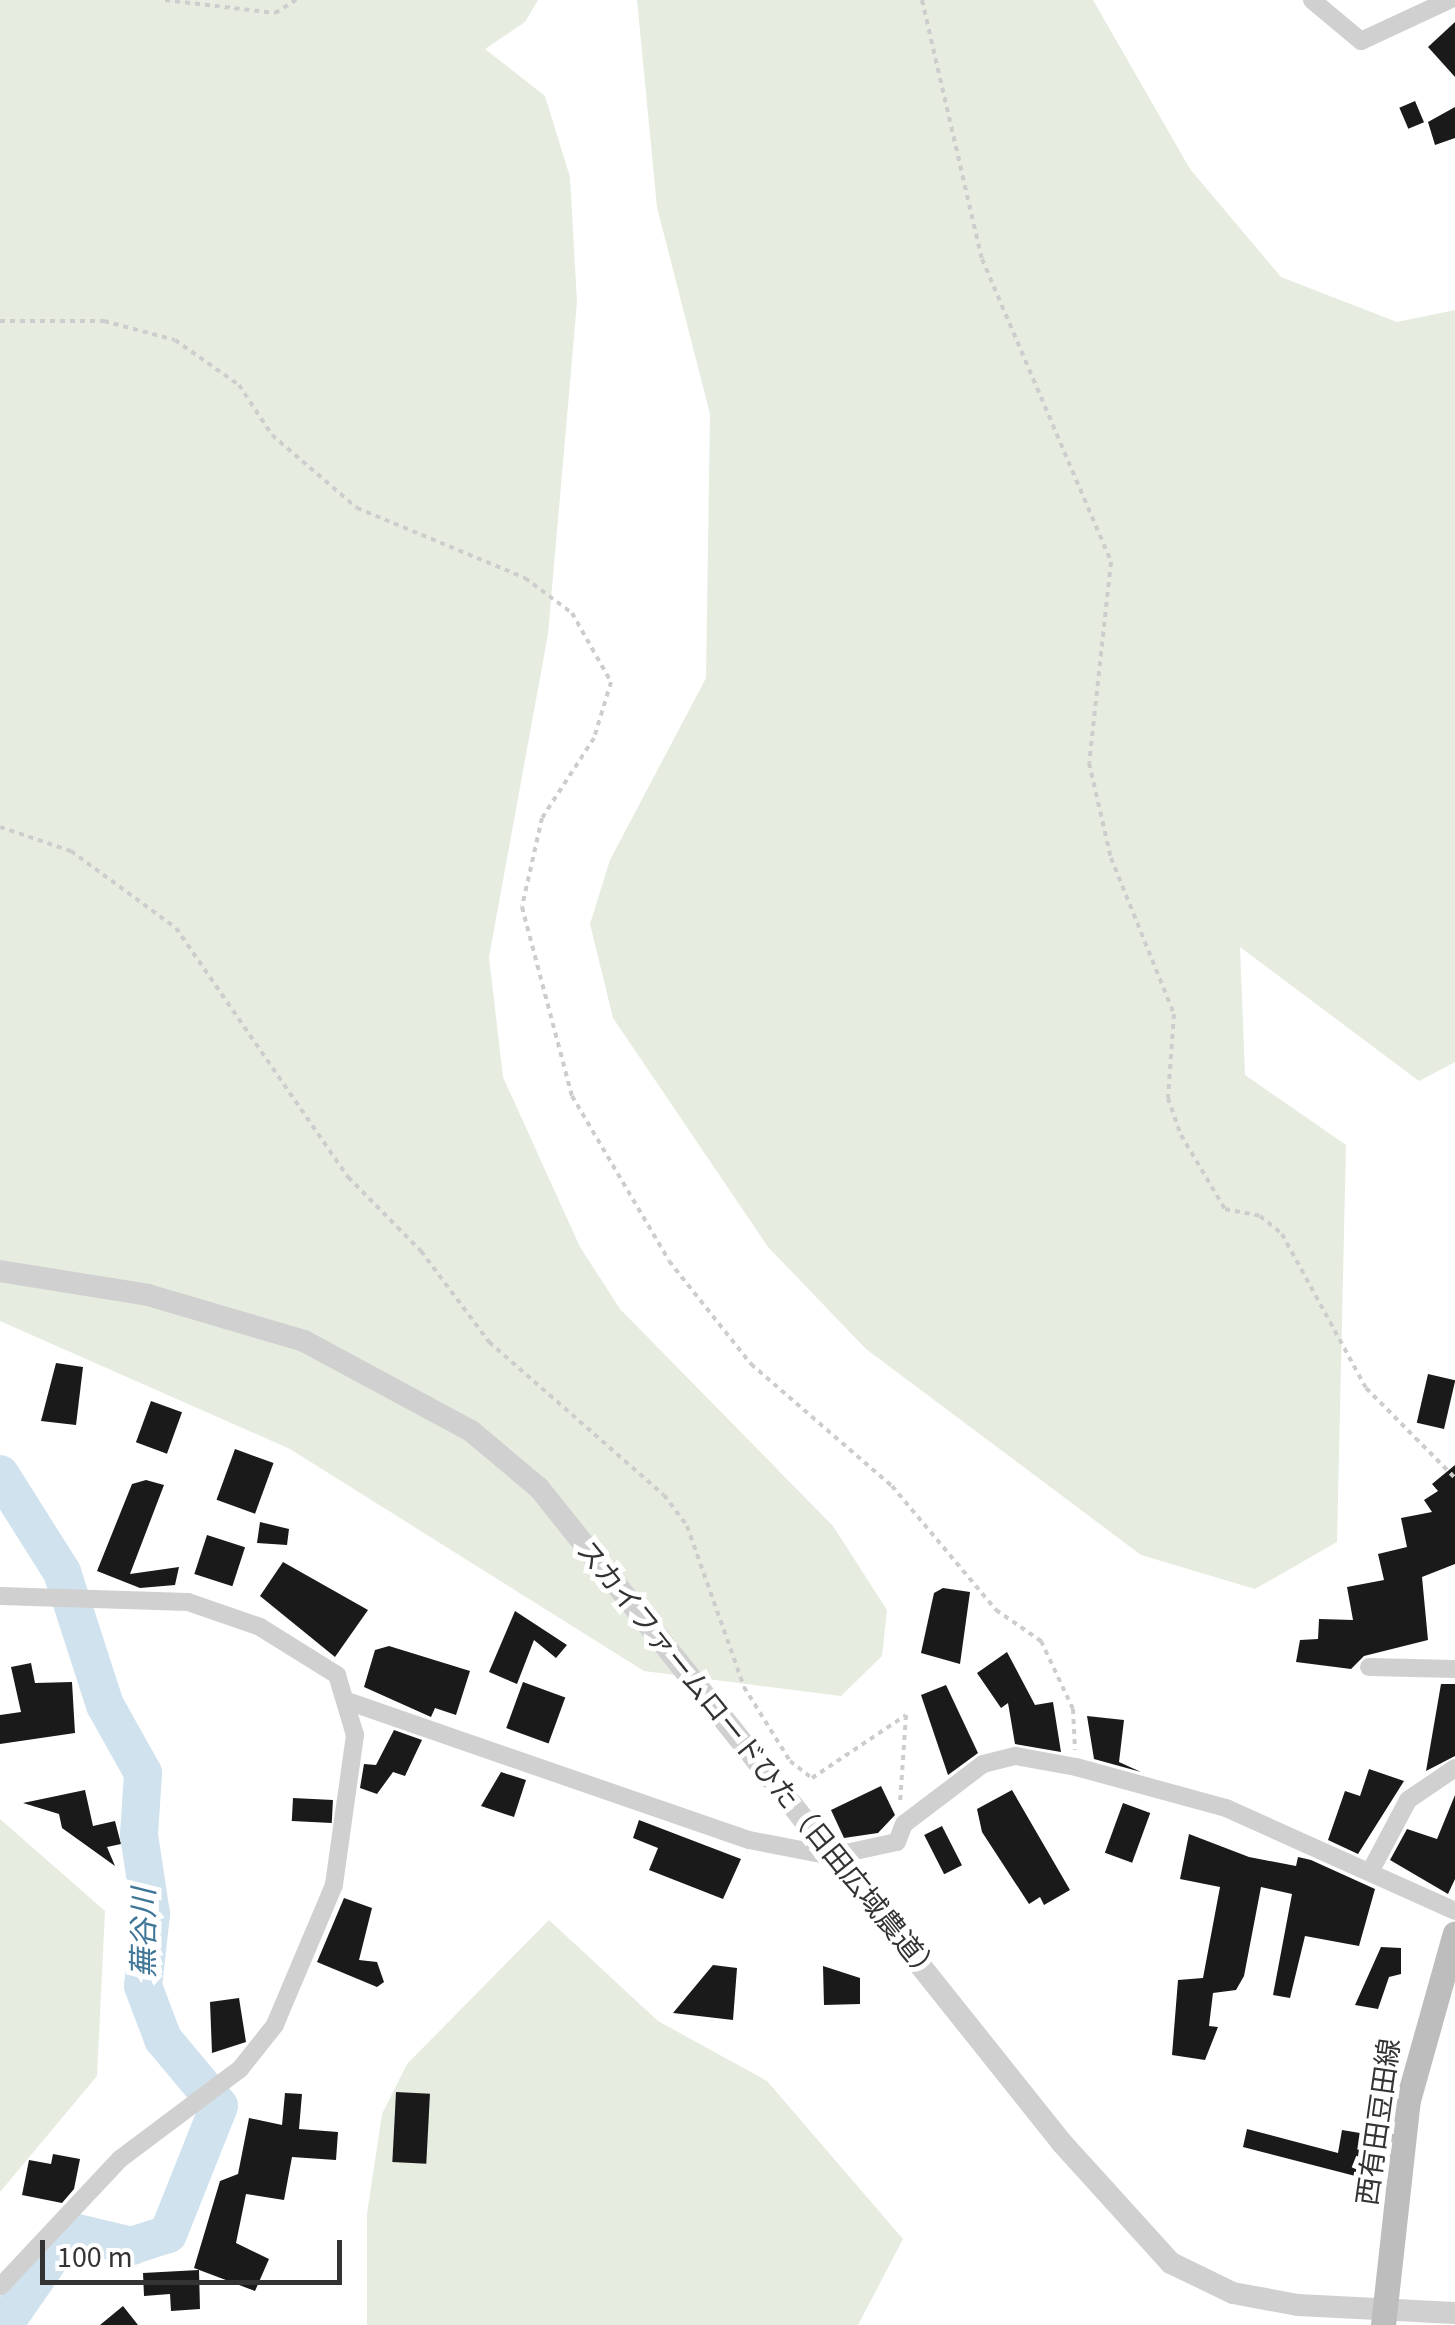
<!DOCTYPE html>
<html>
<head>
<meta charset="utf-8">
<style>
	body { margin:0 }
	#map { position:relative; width:1455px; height:2325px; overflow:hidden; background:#fff; font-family:"Source Sans 3","Noto Sans JP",sans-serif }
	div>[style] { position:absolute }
	.green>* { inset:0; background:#e6ecdf }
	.river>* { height:38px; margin:-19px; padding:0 19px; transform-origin:19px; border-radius:19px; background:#cfe2ee }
	.building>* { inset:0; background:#1a1a1a; transform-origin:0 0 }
	.path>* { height:4px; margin-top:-2px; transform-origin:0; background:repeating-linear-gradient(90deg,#cdcdcd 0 5px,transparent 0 10px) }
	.minor>* { height:18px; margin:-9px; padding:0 9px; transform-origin:9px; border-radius:9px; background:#d0d0d0 }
	.tertiary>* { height:22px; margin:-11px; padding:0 11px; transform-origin:11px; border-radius:11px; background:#d0d0d0 }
	.secondary>* { height:25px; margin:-12.5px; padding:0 12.5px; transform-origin:12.5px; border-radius:12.5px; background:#bdbdbd }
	span { translate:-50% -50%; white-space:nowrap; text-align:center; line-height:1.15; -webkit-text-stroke:10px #fff; paint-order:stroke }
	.street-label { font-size:28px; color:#333 }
	.water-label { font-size:30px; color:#3f7597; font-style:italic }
	.scale { position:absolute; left:40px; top:2240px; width:302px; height:45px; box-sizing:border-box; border:5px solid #333; border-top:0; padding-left:12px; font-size:30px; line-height:35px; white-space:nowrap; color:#333; -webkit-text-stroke:8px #fff; paint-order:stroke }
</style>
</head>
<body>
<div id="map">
	<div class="green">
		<i style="clip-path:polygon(0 0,538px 0,525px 22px,485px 49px,545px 96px,570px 177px,577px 302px,548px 634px,489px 957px,503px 1077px,580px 1247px,620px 1309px,833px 1526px,887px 1610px,882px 1656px,841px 1696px,644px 1671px,290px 1449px,0 1321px)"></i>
		<i style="clip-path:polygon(637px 0,1093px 0,1190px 169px,1281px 277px,1397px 322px,1455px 310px,1455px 1062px,1419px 1081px,1240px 947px,1245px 1075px,1346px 1145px,1337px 1542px,1255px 1589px,1141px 1555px,866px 1349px,768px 1247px,613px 1018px,590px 924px,610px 860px,706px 678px,710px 414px,657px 207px)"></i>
		<i style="clip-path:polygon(0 1819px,105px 1911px,97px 2076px,0 2192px)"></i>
		<i style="clip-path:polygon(549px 1920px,658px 2021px,767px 2081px,903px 2239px,858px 2325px,367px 2325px,367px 2214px,382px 2114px,407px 2064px)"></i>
	</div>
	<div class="river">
		<i style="left:0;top:1474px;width:116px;rotate:57.7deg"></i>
		<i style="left:62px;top:1572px;width:140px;rotate:72.1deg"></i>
		<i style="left:105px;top:1705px;width:78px;rotate:60.8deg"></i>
		<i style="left:143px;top:1773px;width:62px;rotate:93.7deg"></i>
		<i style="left:139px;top:1835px;width:80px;rotate:81.4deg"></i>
		<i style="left:151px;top:1914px;width:72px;rotate:96.3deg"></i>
		<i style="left:143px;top:1986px;width:57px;rotate:69.3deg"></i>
		<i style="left:163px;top:2039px;width:87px;rotate:50.1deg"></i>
		<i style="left:219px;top:2106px;width:138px;rotate:111.7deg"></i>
		<i style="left:168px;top:2234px;width:38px;rotate:162deg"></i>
		<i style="left:132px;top:2246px;width:65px;rotate:-166.6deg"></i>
		<i style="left:69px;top:2231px;width:114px;rotate:124.7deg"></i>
	</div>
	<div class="building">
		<i style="clip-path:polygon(1455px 22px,1455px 77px,1428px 47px)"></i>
		<i style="left:1415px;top:101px;width:23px;height:17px;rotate:67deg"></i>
		<i style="clip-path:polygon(1455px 107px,1455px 138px,1435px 145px,1428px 122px)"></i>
		<i style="clip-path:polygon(56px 1363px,83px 1367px,76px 1425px,41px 1421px)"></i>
		<i style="left:1428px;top:1374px;width:28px;height:50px;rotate:13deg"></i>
		<i style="left:151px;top:1401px;width:33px;height:44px;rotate:20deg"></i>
		<i style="left:235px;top:1449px;width:41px;height:54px;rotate:20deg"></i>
		<i style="clip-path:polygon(1455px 1465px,1455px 1564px,1422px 1577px,1428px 1640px,1364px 1656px,1351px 1669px,1296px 1662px,1300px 1640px,1318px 1639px,1319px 1619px,1353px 1620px,1347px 1587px,1384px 1580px,1378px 1554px,1407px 1547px,1401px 1518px,1432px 1512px,1424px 1500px,1438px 1491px,1432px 1484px)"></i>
		<i style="clip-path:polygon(146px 1480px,164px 1485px,130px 1574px,179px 1567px,175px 1585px,140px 1588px,97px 1571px,132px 1484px)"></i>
		<i style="clip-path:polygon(260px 1522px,289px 1529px,287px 1545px,257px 1543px)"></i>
		<i style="left:207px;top:1535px;width:40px;height:41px;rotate:18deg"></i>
		<i style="clip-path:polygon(283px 1562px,368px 1610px,335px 1657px,260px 1596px)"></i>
		<i style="clip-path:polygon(943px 1588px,970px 1592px,960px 1664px,921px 1653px,934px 1593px)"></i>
		<i style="clip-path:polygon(515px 1611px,567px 1645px,556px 1658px,534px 1640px,517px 1684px,489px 1672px)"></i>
		<i style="clip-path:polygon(389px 1646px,470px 1671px,456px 1715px,435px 1708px,431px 1717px,364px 1687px,375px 1650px)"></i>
		<i style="clip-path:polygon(1007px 1652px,1035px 1705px,1053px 1702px,1061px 1752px,1015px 1744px,1008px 1703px,1001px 1708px,977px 1673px)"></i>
		<i style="clip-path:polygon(31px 1663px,35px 1683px,72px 1682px,75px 1733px,0 1744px,0 1715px,21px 1712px,11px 1667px)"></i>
		<i style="left:523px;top:1682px;width:45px;height:49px;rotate:20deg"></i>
		<i style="clip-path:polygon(1441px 1684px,1455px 1684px,1455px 1756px,1426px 1771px)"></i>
		<i style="clip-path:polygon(946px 1685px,978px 1753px,948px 1775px,921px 1695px)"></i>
		<i style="clip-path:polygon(1087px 1716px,1124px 1720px,1119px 1762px,1141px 1772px,1094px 1759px)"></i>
		<i style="clip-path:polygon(394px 1730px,422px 1740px,405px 1776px,393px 1772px,377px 1794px,360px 1788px,364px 1764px,376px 1765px)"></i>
		<i style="clip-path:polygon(1369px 1769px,1404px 1781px,1358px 1854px,1328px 1840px,1345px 1791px,1360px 1796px)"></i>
		<i style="clip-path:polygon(501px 1772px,526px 1780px,514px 1817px,481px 1806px)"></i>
		<i style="clip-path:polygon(881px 1786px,895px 1815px,878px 1833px,844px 1838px,831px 1810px)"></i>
		<i style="clip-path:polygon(85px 1790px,93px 1826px,115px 1821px,121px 1844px,107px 1847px,115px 1866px,62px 1828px,59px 1814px,23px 1803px)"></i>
		<i style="clip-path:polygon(1012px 1790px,1070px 1890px,1044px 1905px,1040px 1897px,1029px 1904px,982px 1832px,977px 1809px)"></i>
		<i style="clip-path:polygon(1455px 1795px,1455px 1879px,1448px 1894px,1390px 1860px,1407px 1829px,1437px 1839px)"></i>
		<i style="left:293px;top:1798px;width:40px;height:23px;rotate:3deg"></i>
		<i style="left:1123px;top:1803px;width:29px;height:53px;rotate:20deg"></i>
		<i style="clip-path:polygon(639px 1820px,741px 1859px,723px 1899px,649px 1870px,658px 1848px,633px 1838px)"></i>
		<i style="left:942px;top:1826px;width:44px;height:20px;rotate:63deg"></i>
		<i style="clip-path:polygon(1189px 1834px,1249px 1857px,1296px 1866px,1298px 1857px,1311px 1860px,1375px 1889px,1359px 1946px,1305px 1936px,1290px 1998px,1273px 1995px,1292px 1894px,1261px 1887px,1244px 1976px,1236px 1990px,1213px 1993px,1209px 2026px,1218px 2027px,1205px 2060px,1172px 2055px,1178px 1980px,1203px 1978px,1220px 1887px,1180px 1879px)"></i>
		<i style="clip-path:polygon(344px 1898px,372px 1908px,359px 1960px,377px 1962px,384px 1982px,377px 1987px,317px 1962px)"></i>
		<i style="clip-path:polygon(1381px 1947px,1401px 1948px,1401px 1974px,1389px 1977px,1378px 2009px,1355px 2005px)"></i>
		<i style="clip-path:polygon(713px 1965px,737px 1968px,733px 2020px,673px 2013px)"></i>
		<i style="clip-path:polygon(823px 1966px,860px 1978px,860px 2004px,824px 2005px)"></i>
		<i style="clip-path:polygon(239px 1998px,246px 2042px,212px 2053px,210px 2002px)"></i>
		<i style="left:396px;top:2092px;width:34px;height:70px;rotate:3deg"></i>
		<i style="clip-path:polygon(285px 2093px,302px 2094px,299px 2129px,338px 2132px,336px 2160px,292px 2157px,284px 2200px,246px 2194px,236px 2243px,269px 2259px,255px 2291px,194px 2268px,220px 2181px,238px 2174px,249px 2118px,282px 2125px)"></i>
		<i style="clip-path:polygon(1247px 2129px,1338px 2153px,1342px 2130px,1366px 2134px,1363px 2178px,1243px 2147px)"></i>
		<i style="clip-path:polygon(53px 2154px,80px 2159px,74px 2189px,62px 2203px,22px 2195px,29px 2160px,51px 2164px)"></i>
		<i style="clip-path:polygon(199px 2270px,200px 2309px,171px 2311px,170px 2294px,144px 2296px,143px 2273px)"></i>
		<i style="clip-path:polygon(123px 2306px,138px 2325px,100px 2325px)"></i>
	</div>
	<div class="path">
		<i style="left:165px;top:0;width:111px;rotate:6.7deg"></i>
		<i style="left:275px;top:13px;width:25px;rotate:-32deg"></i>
		<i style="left:922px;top:0;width:266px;rotate:77deg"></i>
		<i style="left:982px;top:259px;width:329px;rotate:66.9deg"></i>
		<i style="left:1111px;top:562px;width:202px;rotate:96.2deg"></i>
		<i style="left:1089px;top:763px;width:98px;rotate:77deg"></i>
		<i style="left:1111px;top:858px;width:168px;rotate:68deg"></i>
		<i style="left:1174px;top:1014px;width:84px;rotate:94.1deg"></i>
		<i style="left:1168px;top:1098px;width:39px;rotate:71deg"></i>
		<i style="left:1181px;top:1135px;width:86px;rotate:59.3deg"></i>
		<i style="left:1225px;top:1209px;width:36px;rotate:11deg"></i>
		<i style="left:1260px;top:1216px;width:28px;rotate:39deg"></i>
		<i style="left:1282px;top:1234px;width:175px;rotate:61.4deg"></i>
		<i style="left:1366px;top:1388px;width:127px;rotate:45.3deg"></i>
		<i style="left:0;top:321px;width:104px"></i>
		<i style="left:104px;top:321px;width:73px;rotate:15deg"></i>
		<i style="left:175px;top:340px;width:78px;rotate:35.1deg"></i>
		<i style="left:239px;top:385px;width:60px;rotate:56.6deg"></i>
		<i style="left:272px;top:435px;width:112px;rotate:40.7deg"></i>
		<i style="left:357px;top:508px;width:182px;rotate:22.6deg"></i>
		<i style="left:525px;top:578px;width:59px;rotate:36.7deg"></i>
		<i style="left:572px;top:613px;width:79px;rotate:60.5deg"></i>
		<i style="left:611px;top:682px;width:59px;rotate:106.9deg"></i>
		<i style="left:594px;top:738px;width:95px;rotate:123deg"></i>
		<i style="left:542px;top:818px;width:91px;rotate:102.7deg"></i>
		<i style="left:522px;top:907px;width:196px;rotate:75.2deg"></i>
		<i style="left:572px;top:1096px;width:191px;rotate:59.5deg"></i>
		<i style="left:669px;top:1261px;width:132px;rotate:51.5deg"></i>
		<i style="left:751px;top:1364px;width:186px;rotate:40.9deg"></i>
		<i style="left:892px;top:1486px;width:162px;rotate:50deg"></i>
		<i style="left:996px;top:1610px;width:55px;rotate:34.6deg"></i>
		<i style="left:1041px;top:1641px;width:75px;rotate:64.8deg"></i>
		<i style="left:1073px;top:1709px;width:41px;rotate:87.2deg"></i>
		<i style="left:0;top:827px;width:75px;rotate:18.7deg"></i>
		<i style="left:71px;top:851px;width:130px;rotate:36.3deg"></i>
		<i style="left:176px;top:928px;width:303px;rotate:55.4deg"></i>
		<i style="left:348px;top:1177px;width:104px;rotate:45.4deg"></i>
		<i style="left:421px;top:1251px;width:114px;rotate:53.2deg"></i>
		<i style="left:489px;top:1342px;width:232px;rotate:41.2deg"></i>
		<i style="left:664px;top:1495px;width:39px;rotate:53deg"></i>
		<i style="left:687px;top:1526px;width:171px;rotate:70.5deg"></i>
		<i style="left:744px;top:1687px;width:87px;rotate:58.1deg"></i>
		<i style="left:790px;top:1761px;width:28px;rotate:38deg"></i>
		<i style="left:812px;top:1778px;width:113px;rotate:-33.8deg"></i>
		<i style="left:906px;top:1715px;width:87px;rotate:93.9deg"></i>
	</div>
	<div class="minor">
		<i style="left:1312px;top:0;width:64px;rotate:39.9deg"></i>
		<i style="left:1361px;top:41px;width:97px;rotate:-25deg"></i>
		<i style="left:0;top:1596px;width:188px;rotate:1.8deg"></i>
		<i style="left:188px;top:1602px;width:76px;rotate:19.1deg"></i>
		<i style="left:260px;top:1627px;width:91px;rotate:31.9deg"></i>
		<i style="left:337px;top:1675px;width:63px;rotate:73.3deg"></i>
		<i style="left:355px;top:1735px;width:151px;rotate:98deg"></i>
		<i style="left:334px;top:1885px;width:152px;rotate:112.9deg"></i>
		<i style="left:275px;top:2025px;width:56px;rotate:128.5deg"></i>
		<i style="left:240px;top:2069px;width:150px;rotate:143.1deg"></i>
		<i style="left:120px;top:2159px;width:175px;rotate:133.2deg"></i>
		<i style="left:1369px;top:1667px;width:86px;rotate:1.3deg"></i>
		<i style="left:350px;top:1702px;width:422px;rotate:19.1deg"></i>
		<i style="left:749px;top:1840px;width:85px;rotate:10.9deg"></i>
		<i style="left:832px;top:1856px;width:66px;rotate:-12.2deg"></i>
		<i style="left:897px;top:1842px;width:19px;rotate:-69deg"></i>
		<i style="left:904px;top:1824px;width:99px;rotate:-37.2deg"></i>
		<i style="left:983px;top:1764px;width:34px;rotate:-14deg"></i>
		<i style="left:1016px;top:1756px;width:61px;rotate:10.4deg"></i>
		<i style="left:1076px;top:1767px;width:156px;rotate:15.3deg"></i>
		<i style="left:1226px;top:1808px;width:251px;rotate:24.2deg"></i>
		<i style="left:1371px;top:1870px;width:79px;rotate:-62.1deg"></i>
		<i style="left:1408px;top:1800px;width:57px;rotate:-34.2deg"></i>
	</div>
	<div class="tertiary">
		<i style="left:0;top:1271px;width:150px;rotate:9.2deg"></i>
		<i style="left:148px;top:1295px;width:163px;rotate:16.4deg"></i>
		<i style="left:304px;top:1341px;width:190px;rotate:28.3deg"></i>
		<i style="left:471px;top:1431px;width:89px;rotate:40deg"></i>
		<i style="left:539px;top:1488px;width:838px;rotate:51.39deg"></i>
		<i style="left:1062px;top:2143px;width:162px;rotate:47.8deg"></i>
		<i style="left:1171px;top:2263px;width:69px;rotate:25.8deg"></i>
		<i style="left:1233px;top:2293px;width:66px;rotate:10.5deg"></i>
		<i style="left:1298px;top:2305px;width:157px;rotate:2.9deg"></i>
	</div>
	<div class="secondary">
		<i style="left:1383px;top:2325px;width:226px;rotate:-83.7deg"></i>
		<i style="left:1408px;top:2100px;width:173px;rotate:-74.3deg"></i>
	</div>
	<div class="street-label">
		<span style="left:758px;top:1762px;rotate:51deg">スカイファームロードひた（日田広域農道）</span>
		<span style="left:1379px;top:2122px;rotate:-82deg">西有田豆田線</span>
	</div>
	<div class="water-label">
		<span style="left:145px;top:1933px;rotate:-90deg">蕪谷川</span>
	</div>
	<div class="scale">100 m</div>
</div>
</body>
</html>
